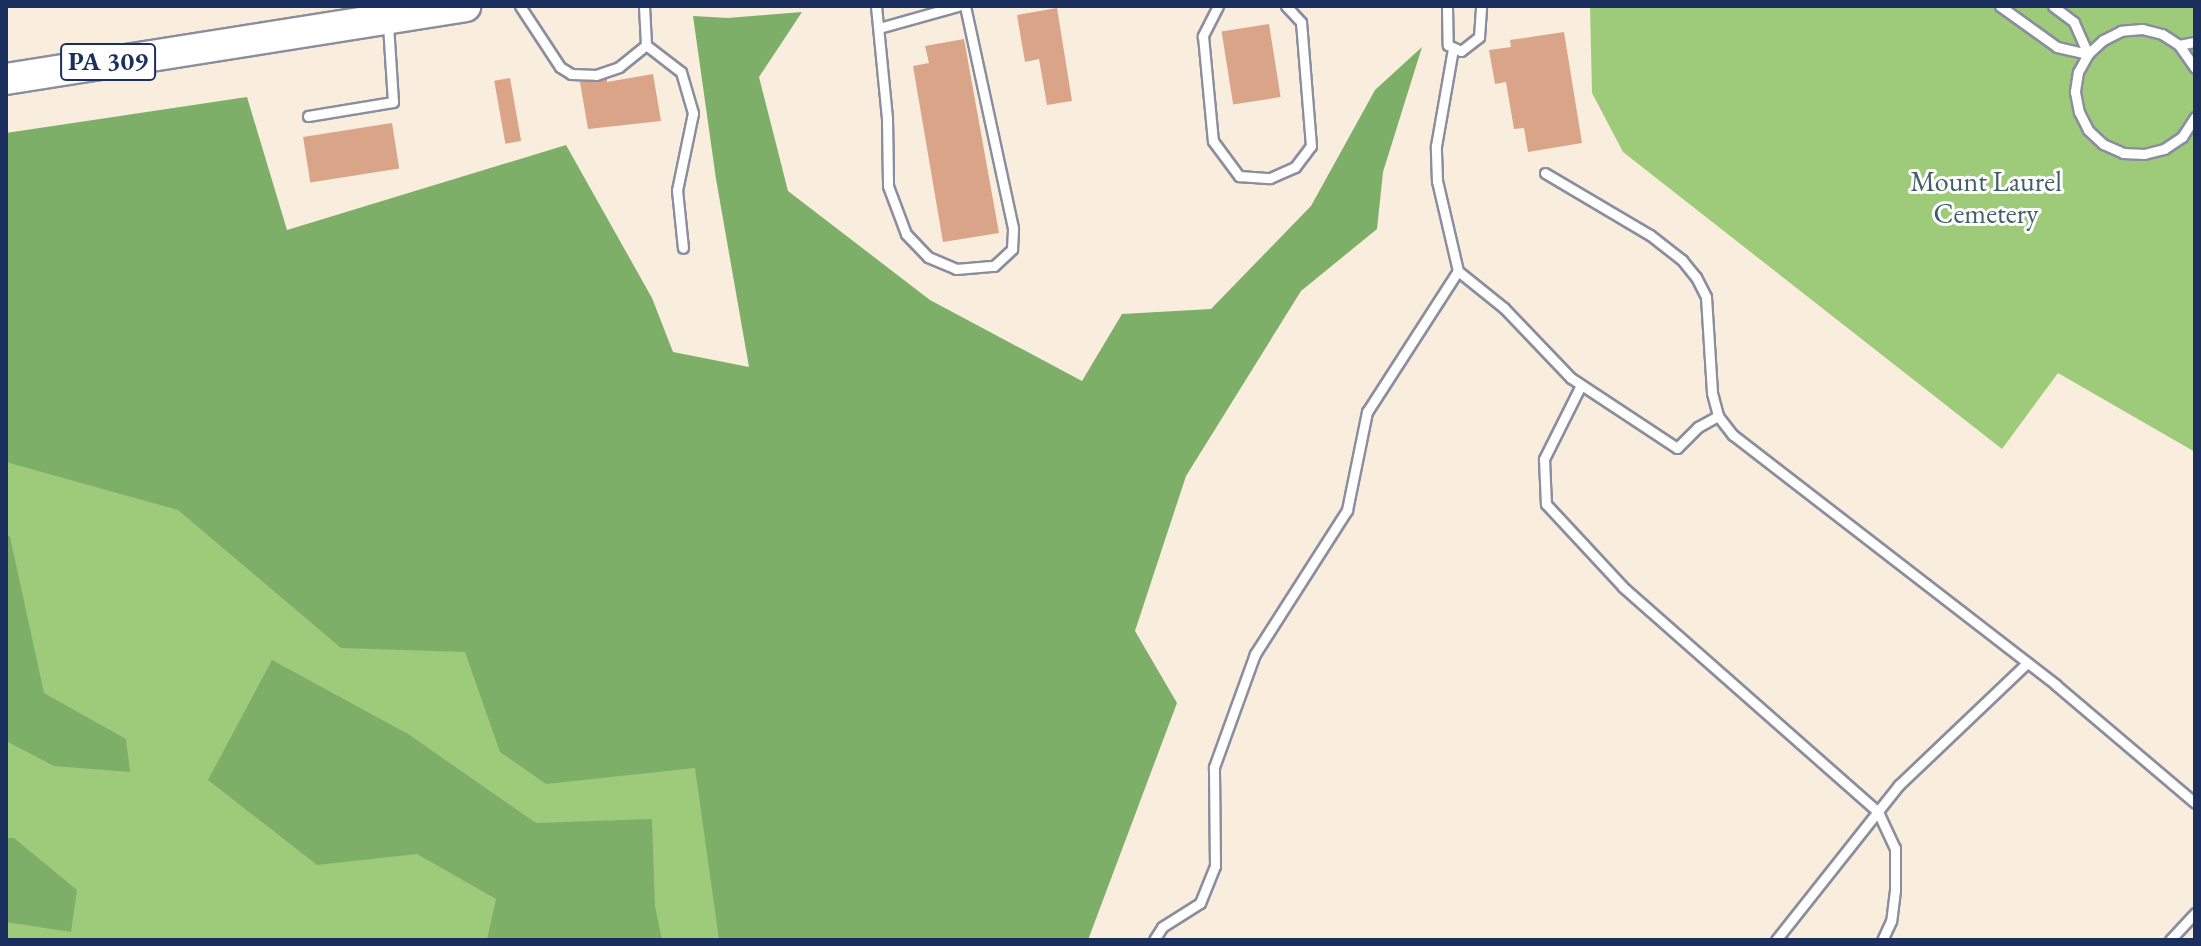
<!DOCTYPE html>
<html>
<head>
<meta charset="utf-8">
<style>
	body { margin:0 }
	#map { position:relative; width:2201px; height:946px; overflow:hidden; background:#f9edde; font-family:"EB Garamond",serif }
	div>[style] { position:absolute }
	.green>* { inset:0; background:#9ecb79 }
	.forest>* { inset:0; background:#7eaf69 }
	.building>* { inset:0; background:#d9a488; transform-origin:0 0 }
	.roads { filter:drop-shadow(2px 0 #8a8e9e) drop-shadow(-2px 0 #8a8e9e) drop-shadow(0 2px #8a8e9e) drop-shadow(0 -2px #8a8e9e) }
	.service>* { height:9px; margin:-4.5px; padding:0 4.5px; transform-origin:4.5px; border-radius:4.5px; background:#fff }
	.trunk>* { height:30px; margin:-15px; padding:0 15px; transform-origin:15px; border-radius:15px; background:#fff }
	span { translate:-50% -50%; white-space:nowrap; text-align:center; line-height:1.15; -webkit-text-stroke:6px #fff; paint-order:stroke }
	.shield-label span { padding:2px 6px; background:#fff; border:2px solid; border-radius:6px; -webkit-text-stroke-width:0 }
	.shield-label { font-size:26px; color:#1b2f5e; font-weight:700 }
	.park-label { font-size:28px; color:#425e66 }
	.frame { position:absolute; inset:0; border:8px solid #1b2f5e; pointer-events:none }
</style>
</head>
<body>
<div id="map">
	<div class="green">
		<i style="clip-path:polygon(1590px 6px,2195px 6px,2195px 452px,2058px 373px,2002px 449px,1623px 152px,1592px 93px)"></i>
		<i style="clip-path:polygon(6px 427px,529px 676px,848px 852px,831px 940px,6px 940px)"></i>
	</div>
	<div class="forest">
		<i style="clip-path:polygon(802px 12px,759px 77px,788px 191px,930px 300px,1082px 381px,1122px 314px,1211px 309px,1311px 206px,1375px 90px,1422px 47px,1383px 172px,1377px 229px,1301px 291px,1186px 476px,1135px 631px,1177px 703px,1088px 940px,719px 940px,695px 768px,546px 784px,500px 752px,465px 652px,341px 648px,178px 510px,6px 462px,6px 133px,247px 97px,287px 230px,566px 145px,652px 298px,673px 352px,749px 367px,716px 179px,693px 16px,728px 18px)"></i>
		<i style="clip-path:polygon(6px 534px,10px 537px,44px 693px,126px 739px,130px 772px,54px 766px,6px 741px)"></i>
		<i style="clip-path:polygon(272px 660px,408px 734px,536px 823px,652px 819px,655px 907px,662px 940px,487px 940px,496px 899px,417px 854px,317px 865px,208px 780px)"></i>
		<i style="clip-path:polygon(6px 838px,14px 838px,77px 890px,71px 932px,6px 922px)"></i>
	</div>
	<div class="building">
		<i style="clip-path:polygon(1057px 8px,1072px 101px,1047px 105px,1039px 59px,1025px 62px,1017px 15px)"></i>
		<i style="left:1269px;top:24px;width:74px;height:48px;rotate:81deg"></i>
		<i style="clip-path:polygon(1564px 32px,1582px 143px,1528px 152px,1524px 128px,1514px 129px,1506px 82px,1495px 84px,1489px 50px,1511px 47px,1510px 40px)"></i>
		<i style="clip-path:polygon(964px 39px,999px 233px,943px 242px,913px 66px,929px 63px,925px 46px)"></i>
		<i style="clip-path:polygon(653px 74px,661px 121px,588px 129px,580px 82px,607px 79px,607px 82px)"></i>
		<i style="left:510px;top:78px;width:64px;height:16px;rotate:80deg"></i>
		<i style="left:392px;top:123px;width:46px;height:90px;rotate:81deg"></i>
	</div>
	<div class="roads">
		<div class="service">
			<i style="left:520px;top:6px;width:73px;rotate:56.7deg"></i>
			<i style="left:560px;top:67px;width:13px;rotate:32deg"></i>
			<i style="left:571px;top:74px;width:25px;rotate:2deg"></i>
			<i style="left:596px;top:75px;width:24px;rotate:-19deg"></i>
			<i style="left:619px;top:67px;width:35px;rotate:-39deg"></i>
			<i style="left:644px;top:6px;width:39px;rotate:87deg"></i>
			<i style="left:646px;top:45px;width:44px;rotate:37.6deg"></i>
			<i style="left:681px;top:72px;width:43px;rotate:73.7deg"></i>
			<i style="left:693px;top:113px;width:79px;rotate:101.7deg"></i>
			<i style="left:677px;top:190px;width:58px;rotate:84.1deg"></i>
			<i style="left:876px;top:6px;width:114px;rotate:84.4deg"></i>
			<i style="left:887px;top:119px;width:67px;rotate:89.1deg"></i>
			<i style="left:888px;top:186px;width:51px;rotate:69.4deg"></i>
			<i style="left:906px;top:234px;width:32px;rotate:46deg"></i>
			<i style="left:928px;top:257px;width:30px;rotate:23deg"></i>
			<i style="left:956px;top:269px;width:38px;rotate:-5deg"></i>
			<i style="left:994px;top:266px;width:25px;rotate:-43deg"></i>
			<i style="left:1012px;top:249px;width:21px;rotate:-87deg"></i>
			<i style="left:1013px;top:228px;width:227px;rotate:-102.2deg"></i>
			<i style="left:1218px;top:6px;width:34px;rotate:117deg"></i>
			<i style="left:1203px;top:36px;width:105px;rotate:84.6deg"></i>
			<i style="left:1213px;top:141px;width:44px;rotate:53.4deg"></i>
			<i style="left:1239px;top:176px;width:31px;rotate:4deg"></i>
			<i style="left:1270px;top:178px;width:27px;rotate:-24deg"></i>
			<i style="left:1295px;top:167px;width:26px;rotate:-53deg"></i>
			<i style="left:1311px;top:146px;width:124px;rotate:-94.6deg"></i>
			<i style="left:1301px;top:22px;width:22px;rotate:-133deg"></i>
			<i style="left:1447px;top:6px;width:39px;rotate:89deg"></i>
			<i style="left:1448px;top:45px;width:14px;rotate:25deg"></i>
			<i style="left:1461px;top:51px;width:23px;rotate:-38deg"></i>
			<i style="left:1479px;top:37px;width:31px;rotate:-86deg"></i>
			<i style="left:2000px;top:6px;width:70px;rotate:35.7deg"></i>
			<i style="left:2057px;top:47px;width:32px;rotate:13deg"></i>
			<i style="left:2088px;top:54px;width:35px;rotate:-114deg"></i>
			<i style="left:2074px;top:22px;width:26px;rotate:-143deg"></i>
			<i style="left:879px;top:28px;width:82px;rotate:-15.6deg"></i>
			<i style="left:2179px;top:45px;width:16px;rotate:-11deg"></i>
			<i style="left:2195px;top:68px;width:28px;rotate:-125deg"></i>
			<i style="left:2179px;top:45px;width:20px;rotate:-147deg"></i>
			<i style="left:2162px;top:34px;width:21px;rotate:-166deg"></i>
			<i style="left:2142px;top:29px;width:21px;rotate:175deg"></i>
			<i style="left:2121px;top:31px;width:20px;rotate:153deg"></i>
			<i style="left:2103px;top:40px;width:21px;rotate:137deg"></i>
			<i style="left:2088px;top:54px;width:21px;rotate:119deg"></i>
			<i style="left:2078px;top:72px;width:20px;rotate:99deg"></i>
			<i style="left:2075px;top:92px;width:20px;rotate:79deg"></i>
			<i style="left:2079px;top:112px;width:20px;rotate:63deg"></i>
			<i style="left:2088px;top:130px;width:21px;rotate:43deg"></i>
			<i style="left:2103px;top:144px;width:22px;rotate:24deg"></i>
			<i style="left:2123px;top:153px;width:21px;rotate:3deg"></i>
			<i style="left:2144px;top:154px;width:21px;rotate:-14deg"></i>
			<i style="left:2164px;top:149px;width:22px;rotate:-34deg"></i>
			<i style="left:2182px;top:137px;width:24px;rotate:-57deg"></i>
			<i style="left:308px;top:116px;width:86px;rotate:-9.4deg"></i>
			<i style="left:393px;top:102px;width:78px;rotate:-93.7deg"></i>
			<i style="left:1545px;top:173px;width:122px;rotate:30.6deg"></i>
			<i style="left:1650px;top:235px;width:41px;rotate:38deg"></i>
			<i style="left:1682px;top:260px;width:22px;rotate:51deg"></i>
			<i style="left:1696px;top:277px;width:22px;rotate:63deg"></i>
			<i style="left:1706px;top:297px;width:96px;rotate:86.4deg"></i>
			<i style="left:1712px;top:393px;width:24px;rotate:75deg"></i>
			<i style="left:1718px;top:416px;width:24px;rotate:52deg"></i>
			<i style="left:1733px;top:435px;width:408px;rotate:37.7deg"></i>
			<i style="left:2056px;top:685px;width:182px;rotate:40.3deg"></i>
			<i style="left:1458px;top:271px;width:59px;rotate:38.8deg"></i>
			<i style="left:1504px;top:308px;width:97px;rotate:46.3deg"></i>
			<i style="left:1571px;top:378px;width:127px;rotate:33.4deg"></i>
			<i style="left:1677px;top:448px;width:30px;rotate:-45deg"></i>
			<i style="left:1698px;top:427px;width:23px;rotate:-29deg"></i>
			<i style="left:1581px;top:385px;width:83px;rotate:116.6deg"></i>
			<i style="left:1544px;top:459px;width:45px;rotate:87.5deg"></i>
			<i style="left:1546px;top:504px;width:113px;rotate:47.1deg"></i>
			<i style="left:1623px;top:587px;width:340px;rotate:41.4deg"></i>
			<i style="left:1878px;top:812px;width:40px;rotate:65deg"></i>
			<i style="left:1895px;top:848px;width:42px;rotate:90deg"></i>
			<i style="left:1895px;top:890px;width:31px;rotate:97deg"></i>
			<i style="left:1891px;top:921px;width:21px;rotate:115deg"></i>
			<i style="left:1154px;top:940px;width:15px;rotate:-58deg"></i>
			<i style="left:1162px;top:927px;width:45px;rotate:-32.3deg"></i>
			<i style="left:1200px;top:903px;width:40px;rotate:-68deg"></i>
			<i style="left:1215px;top:866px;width:99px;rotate:-90.6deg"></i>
			<i style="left:1214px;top:767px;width:120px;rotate:-70.1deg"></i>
			<i style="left:1255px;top:654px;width:171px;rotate:-57.4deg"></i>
			<i style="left:1347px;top:510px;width:100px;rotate:-78.5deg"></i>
			<i style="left:1367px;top:412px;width:168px;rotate:-57.2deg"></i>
			<i style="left:1458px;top:271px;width:92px;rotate:-103.1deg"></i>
			<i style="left:1437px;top:181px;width:35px;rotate:-92deg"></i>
			<i style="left:1436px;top:146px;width:98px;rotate:-80.1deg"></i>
			<i style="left:1776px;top:940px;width:198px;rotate:-51.6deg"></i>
			<i style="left:1899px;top:785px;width:177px;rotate:-43.6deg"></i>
			<i style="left:2170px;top:940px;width:37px;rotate:-47deg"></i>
		</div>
		<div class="trunk">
			<i style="left:6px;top:79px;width:465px;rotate:-9deg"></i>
		</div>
	</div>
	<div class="shield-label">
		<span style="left:108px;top:62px">PA 309</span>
	</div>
	<div class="park-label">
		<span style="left:1986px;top:197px">Mount Laurel<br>Cemetery</span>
	</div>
	<div class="frame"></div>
</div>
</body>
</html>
